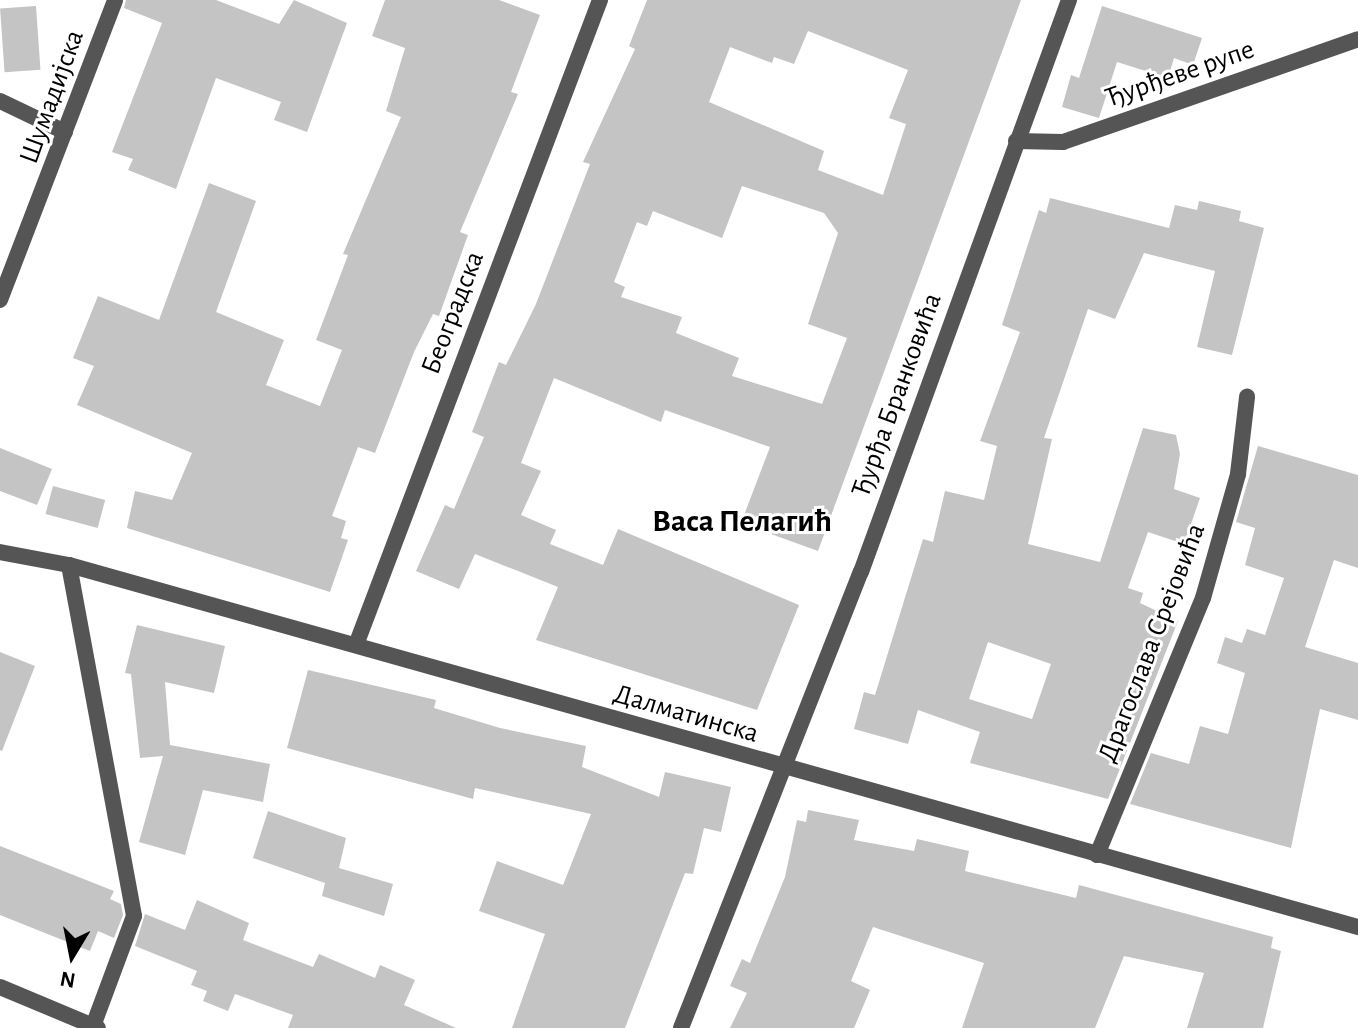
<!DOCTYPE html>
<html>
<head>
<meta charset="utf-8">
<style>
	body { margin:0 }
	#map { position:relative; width:1358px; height:1028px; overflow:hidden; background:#fff; font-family:"Alegreya Sans",sans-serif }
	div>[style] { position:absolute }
	.building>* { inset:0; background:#c4c4c4; transform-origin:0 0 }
	.minor>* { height:16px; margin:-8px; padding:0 8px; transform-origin:8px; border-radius:8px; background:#555 }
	span { translate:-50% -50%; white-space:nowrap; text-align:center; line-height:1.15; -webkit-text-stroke:6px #fff; paint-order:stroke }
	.street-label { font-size:28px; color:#000 }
	.quarter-label { font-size:32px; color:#000; font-weight:700 }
	.north { position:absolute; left:32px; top:916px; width:80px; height:80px; -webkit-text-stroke:6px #fff; paint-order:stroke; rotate:190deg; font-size:22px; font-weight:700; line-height:32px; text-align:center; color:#000 }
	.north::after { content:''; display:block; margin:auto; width:28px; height:36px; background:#000; clip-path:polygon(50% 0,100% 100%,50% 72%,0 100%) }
</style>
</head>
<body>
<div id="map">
	<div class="building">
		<i style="clip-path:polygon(126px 0,216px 0,279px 24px,294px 0,347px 23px,307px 132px,274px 120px,281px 102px,216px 78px,176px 189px,128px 170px,133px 159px,112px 152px,162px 23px,124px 8px)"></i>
		<i style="clip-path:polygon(385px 0,499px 0,540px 15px,511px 92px,518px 94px,460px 232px,468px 235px,439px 316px,433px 314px,414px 352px,375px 453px,358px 447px,332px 516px,346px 521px,341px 538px,348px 540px,330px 592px,127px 528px,135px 491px,172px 500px,192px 453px,77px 405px,94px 366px,73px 358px,98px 296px,159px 320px,209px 183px,256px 201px,216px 312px,284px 340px,266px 385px,320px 406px,342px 350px,316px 340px,348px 255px,343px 254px,401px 117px,386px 111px,405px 48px,372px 36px)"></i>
		<i style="clip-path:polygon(evenodd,647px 0,1021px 0,818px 551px,741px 523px,770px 447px,665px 410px,661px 422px,554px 378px,521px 463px,541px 471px,521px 515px,556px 530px,550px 544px,603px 565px,618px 529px,799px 605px,757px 710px,536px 640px,558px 587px,475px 554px,459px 589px,416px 571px,445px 505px,454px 509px,484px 437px,472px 432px,499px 362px,506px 365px,536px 304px,590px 164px,583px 162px,635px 49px,629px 46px,647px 0,808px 31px,908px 70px,889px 118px,906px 124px,883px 195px,818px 170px,824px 151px,709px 102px,730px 47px,772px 63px,774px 57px,794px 64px,808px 31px,647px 0,742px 186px,824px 213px,838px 233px,808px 324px,847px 338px,822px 404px,732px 376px,739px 358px,676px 333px,682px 317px,621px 297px,625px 287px,614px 282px,637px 222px,647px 226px,653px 211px,722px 238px,742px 186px)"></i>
		<i style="left:36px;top:6px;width:64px;height:36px;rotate:86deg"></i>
		<i style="clip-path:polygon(1102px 6px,1202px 38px,1193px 65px,1174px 58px,1168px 78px,1117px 62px,1099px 118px,1062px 107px,1071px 75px,1079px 78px)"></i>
		<i style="clip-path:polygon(evenodd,1050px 198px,1169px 228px,1175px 205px,1197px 210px,1199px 201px,1241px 211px,1239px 221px,1264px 228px,1232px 355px,1197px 347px,1215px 271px,1144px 253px,1115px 319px,1088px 309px,1044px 438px,1052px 439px,1028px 544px,1100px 562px,1143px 428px,1176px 435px,1180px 454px,1174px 489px,1200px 498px,1184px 544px,1148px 532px,1128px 588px,1143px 593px,1140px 603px,1178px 621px,1108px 799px,970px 763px,980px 732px,918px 710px,908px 744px,854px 729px,864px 692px,875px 695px,923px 539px,933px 542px,945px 491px,984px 500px,997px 446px,980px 441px,1020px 332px,1002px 325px,1039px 210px,1046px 213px,1050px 198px,988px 642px,1051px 664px,1032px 719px,969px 699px,988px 642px)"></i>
		<i style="clip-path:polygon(1258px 446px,1358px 475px,1358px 568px,1334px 560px,1305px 647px,1358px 663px,1358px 720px,1320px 709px,1291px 848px,1130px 804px,1151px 753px,1189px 764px,1200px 726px,1228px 734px,1245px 673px,1217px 663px,1225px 637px,1242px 643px,1247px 629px,1265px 635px,1284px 578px,1245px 565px,1255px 528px,1236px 522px)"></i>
		<i style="clip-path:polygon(0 448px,52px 469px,37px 505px,0 491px)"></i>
		<i style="left:53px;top:486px;width:54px;height:29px;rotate:15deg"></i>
		<i style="clip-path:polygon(137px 625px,225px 646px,214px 693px,165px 682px,170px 745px,270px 764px,263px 802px,203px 790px,185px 855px,139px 842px,163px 756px,140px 758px,131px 674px,125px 673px)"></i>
		<i style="clip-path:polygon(0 652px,35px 666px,2px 751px,0 750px)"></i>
		<i style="clip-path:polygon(308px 670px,436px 700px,434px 708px,500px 728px,586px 746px,582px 767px,659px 797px,665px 772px,731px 787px,721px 832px,704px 828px,693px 874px,685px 873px,625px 1028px,512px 1028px,545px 934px,479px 911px,497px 861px,563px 885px,591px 814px,475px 788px,473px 799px,287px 748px)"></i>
		<i style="clip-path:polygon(808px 810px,859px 820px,854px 840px,914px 851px,917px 839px,969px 851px,965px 871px,1076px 898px,1079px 885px,1273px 937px,1271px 948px,1281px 951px,1263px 1028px,1187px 1028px,1204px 973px,1124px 956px,1095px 1028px,962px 1028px,984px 963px,873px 927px,851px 981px,870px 990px,854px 1028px,730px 1028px,747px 993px,730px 986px,742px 959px,750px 963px,785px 877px,797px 820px,806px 822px)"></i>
		<i style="clip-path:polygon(268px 811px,346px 838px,339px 868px,393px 884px,384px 916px,322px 896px,325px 883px,253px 858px)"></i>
		<i style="clip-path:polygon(0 846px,114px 891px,110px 899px,121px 904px,123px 915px,114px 938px,98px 931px,90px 951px,0 915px)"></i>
		<i style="clip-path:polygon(197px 900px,249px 923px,243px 940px,313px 967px,319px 954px,375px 978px,380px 965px,415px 980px,404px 1005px,456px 1028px,288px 1028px,293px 1015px,235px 994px,228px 1011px,203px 1001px,207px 991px,191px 985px,197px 971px,135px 946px,145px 914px,185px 930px)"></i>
	</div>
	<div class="minor">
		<i style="left:0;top:101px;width:72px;rotate:25.5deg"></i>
		<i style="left:1016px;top:141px;width:47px;rotate:1.2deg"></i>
		<i style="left:1063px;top:142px;width:312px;rotate:-19.2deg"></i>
		<i style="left:0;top:300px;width:321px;rotate:-69deg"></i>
		<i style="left:0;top:552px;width:70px;rotate:10.7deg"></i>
		<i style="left:69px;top:565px;width:1339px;rotate:15.69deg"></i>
		<i style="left:69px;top:565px;width:357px;rotate:79.5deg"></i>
		<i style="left:134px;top:916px;width:117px;rotate:110.4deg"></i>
		<i style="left:356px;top:645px;width:690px;rotate:-69.28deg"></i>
		<i style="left:1097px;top:855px;width:278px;rotate:-67.6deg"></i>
		<i style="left:1203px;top:598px;width:129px;rotate:-74.2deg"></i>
		<i style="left:1238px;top:474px;width:78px;rotate:-83.3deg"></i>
		<i style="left:0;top:987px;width:106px;rotate:22.7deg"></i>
		<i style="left:681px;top:1028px;width:490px;rotate:-68.5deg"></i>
		<i style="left:861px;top:572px;width:609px;rotate:-70.02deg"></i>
	</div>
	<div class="street-label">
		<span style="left:1180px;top:74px;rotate:-19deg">Ђурђеве рупе</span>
		<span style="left:52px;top:97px;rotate:-70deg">Шумадијска</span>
		<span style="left:453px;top:313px;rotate:-69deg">Београдска</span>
		<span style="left:897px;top:395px;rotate:-70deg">Ђурђа Бранковића</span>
		<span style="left:1152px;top:643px;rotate:-69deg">Драгослава Срејовића</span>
		<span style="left:686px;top:714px;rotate:16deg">Далматинска</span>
	</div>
	<div class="quarter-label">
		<span style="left:742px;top:521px">Васа Пелагић</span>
	</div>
	<div class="north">N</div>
</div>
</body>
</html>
